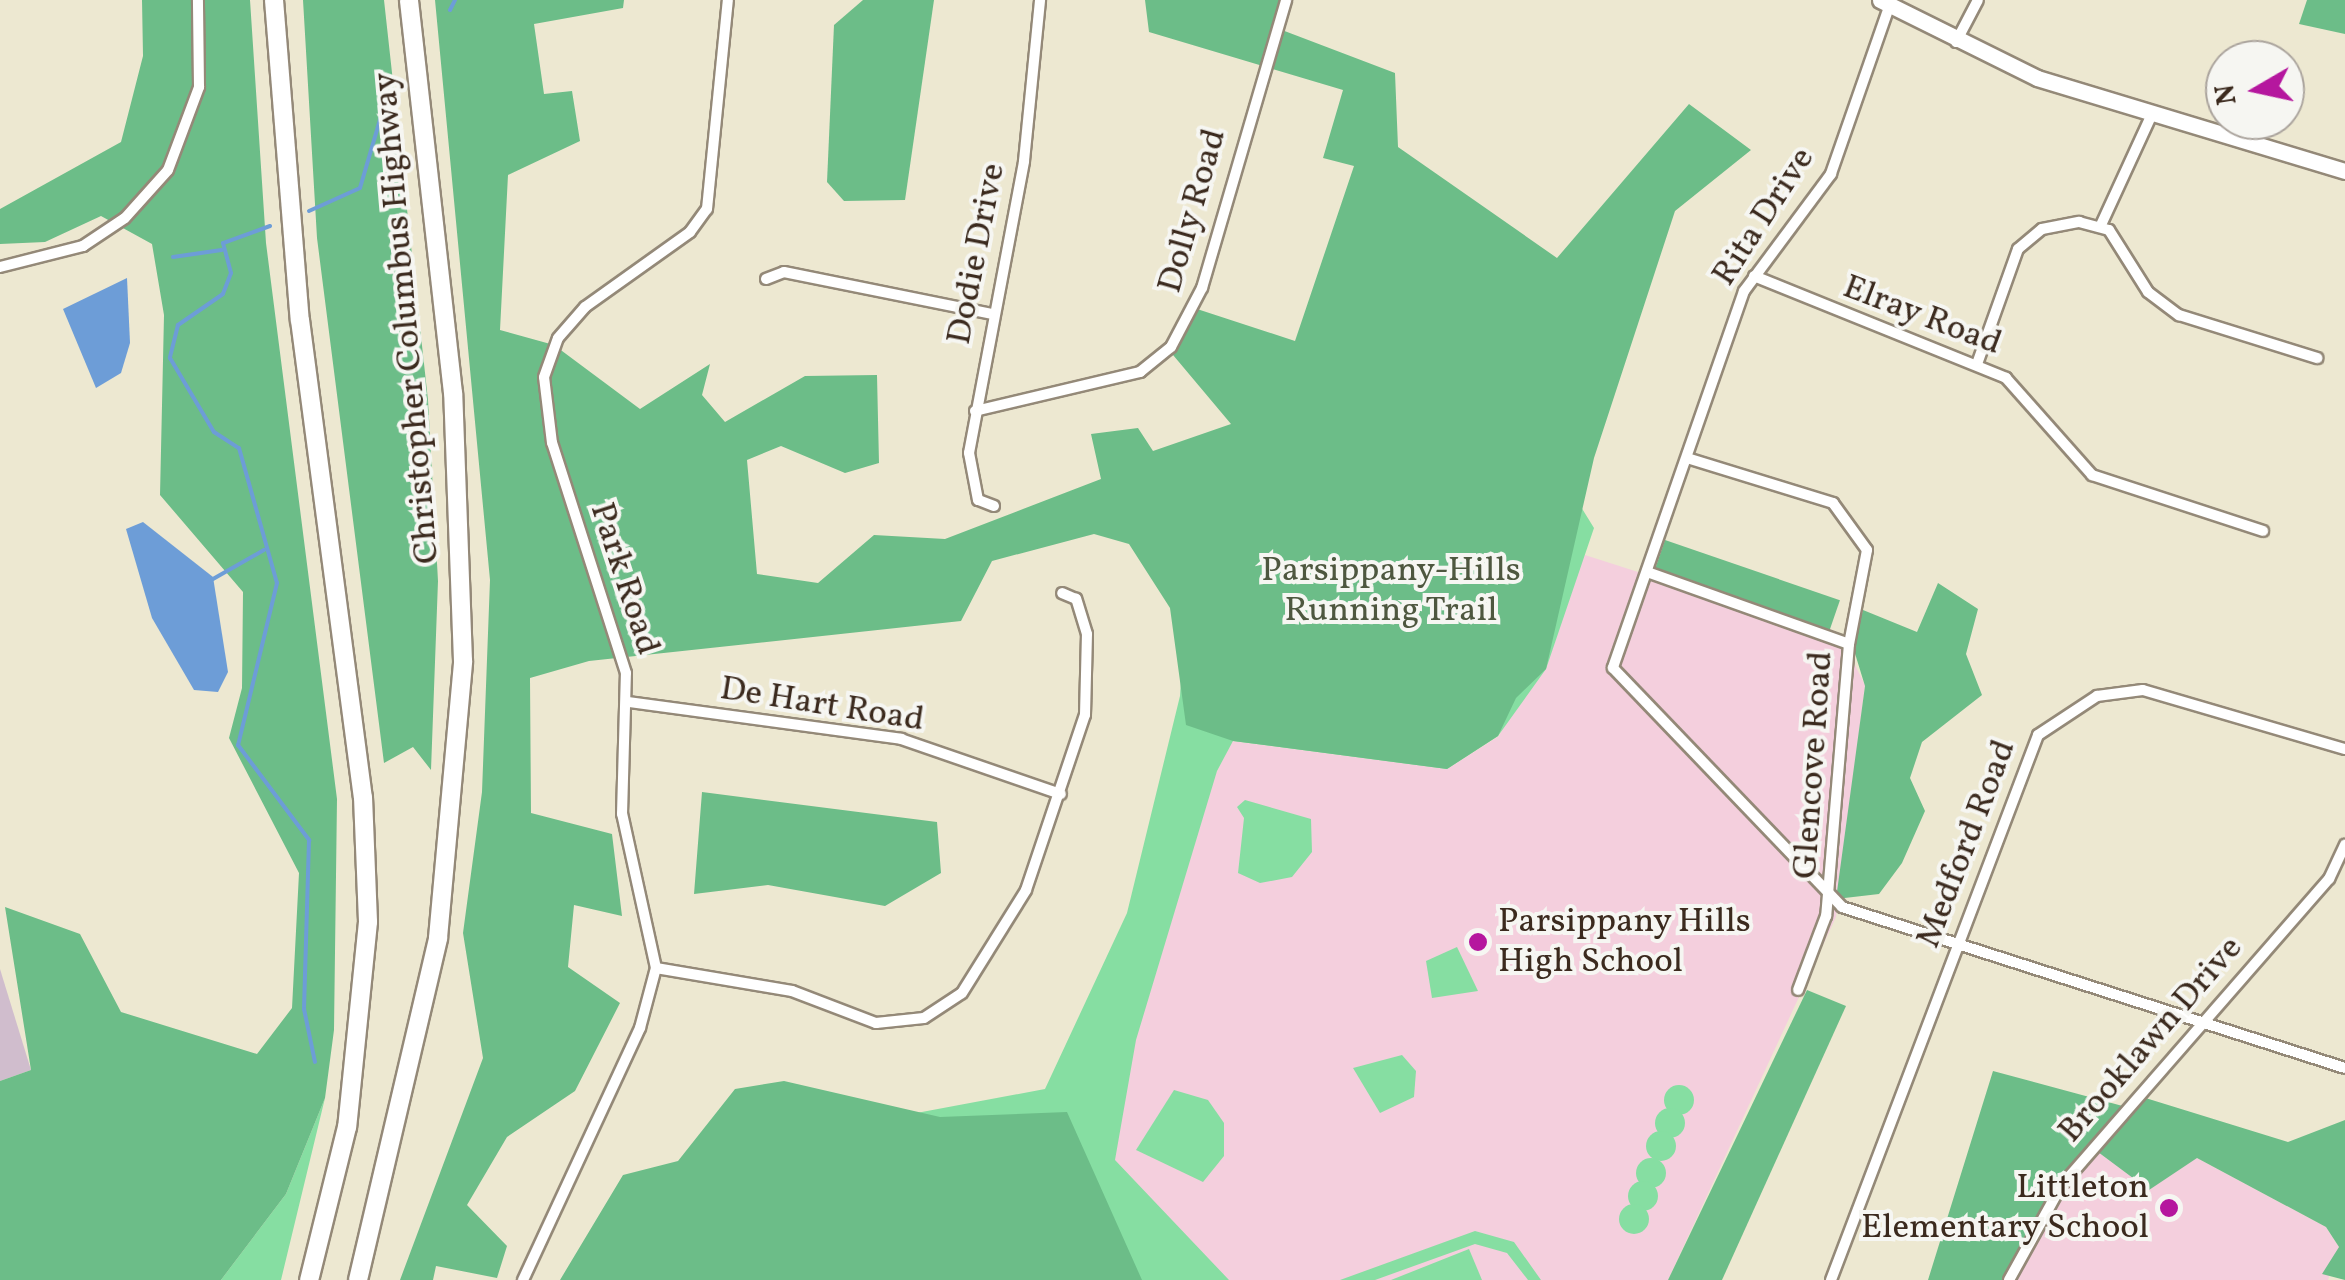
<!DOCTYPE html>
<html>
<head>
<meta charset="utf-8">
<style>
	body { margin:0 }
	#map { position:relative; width:2345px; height:1280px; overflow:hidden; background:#ede8d1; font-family:Vollkorn,serif }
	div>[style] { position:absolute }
	.built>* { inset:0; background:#f4cfdd }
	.industrial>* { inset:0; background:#d0bdcd }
	.green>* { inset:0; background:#86dea2 }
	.round { border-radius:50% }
	.forest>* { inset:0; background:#6cbd88; transform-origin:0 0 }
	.water>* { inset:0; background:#6d9dd7 }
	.stream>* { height:4px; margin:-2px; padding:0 2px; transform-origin:2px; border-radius:2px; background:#6d9dd7 }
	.roads { filter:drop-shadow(2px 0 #948978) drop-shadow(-2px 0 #948978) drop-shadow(0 2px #948978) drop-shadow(0 -2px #948978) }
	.street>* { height:10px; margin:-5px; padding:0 5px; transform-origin:5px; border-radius:5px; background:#fff }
	.primary>* { height:15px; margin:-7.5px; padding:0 7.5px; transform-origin:7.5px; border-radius:7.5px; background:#fff }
	.highway>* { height:18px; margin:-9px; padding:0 9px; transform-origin:9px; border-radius:9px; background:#fff }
	.dots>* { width:28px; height:28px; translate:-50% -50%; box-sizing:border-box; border:5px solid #f6f6f2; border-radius:50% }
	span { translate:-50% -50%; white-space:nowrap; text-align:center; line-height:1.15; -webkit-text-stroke:8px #f6f6f2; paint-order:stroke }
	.street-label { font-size:35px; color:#3b2a1e }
	.park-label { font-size:35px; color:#4e573f }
	.poi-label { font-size:35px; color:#3b2a1e }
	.left { translate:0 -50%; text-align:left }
	.right { translate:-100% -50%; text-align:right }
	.north { position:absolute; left:2205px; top:40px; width:100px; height:100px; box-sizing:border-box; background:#f6f6f2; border:2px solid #aba49d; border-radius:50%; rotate:261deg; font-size:28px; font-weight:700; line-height:40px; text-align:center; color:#3b2a1e }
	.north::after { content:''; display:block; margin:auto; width:35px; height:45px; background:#b5179e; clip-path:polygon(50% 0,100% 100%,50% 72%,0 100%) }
</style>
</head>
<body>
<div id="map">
	<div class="built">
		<i style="clip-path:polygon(1585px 555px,1841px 637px,1865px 685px,1836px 917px,1668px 1280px,1142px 1280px,1067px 1112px,1119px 967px,1232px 741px,1447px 769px,1499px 736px)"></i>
		<i style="clip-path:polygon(2094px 1149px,2197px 1158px,2326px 1227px,2339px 1247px,2328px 1280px,2013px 1280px,2033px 1226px)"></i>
	</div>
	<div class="industrial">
		<i style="clip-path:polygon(0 969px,31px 1070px,0 1081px)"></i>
	</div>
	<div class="green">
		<i style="clip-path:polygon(1536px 434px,1594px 528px,1546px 669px,1498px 736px,1447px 769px,1233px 741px,1217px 771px,1136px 1040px,1115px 1160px,1229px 1280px,864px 1280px,879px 1120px,1045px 1089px,1127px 913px,1180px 696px,1186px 591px)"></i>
		<i style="clip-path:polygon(1245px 800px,1311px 819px,1312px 852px,1292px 877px,1260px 883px,1238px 873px,1244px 818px,1237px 807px)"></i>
		<i style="clip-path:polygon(1457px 947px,1478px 991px,1432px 998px,1426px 961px)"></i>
		<i style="clip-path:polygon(1402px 1055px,1416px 1071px,1414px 1097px,1380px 1113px,1353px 1068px)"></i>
		<i class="round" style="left:1664px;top:1085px;width:30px;height:30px"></i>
		<i style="clip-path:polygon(1174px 1090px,1208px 1100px,1224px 1123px,1224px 1156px,1203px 1182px,1136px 1150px)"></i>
		<i style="clip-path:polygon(325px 1098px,281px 1280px,221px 1280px,286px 1194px)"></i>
		<i class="round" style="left:1655px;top:1108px;width:30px;height:30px"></i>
		<i class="round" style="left:1646px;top:1131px;width:30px;height:30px"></i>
		<i class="round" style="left:1636px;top:1158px;width:30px;height:30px"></i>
		<i class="round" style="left:1628px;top:1181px;width:30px;height:30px"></i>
		<i class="round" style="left:1619px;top:1204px;width:30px;height:30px"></i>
		<i style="clip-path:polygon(1475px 1231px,1514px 1242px,1541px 1280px,1528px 1280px,1507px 1253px,1475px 1244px,1375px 1280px,1340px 1280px)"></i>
		<i style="clip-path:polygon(1469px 1249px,1482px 1280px,1391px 1280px)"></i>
	</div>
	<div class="forest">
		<i style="clip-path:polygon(142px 0,250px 0,266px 243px,337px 799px,334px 1030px,325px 1098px,286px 1194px,221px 1280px,0 1280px,0 1081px,31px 1070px,5px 907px,80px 934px,121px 1012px,257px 1054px,292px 1008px,299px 873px,229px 738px,242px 688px,243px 592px,160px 495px,164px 315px,152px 244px,101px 216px,45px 242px,0 244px,0 209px,121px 142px,143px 56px)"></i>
		<i style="clip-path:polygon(303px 0,384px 0,428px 400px,438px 581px,431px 770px,413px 747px,384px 763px,317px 238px)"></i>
		<i style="clip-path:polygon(435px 0,624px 0,623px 8px,534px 24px,544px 94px,572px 91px,580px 141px,508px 175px,500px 330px,554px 345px,640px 409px,710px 364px,702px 395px,725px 422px,805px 376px,877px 375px,879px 463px,845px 473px,781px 446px,747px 460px,757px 574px,818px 583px,874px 535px,945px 539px,1101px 479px,1091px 434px,1138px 428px,1153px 451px,1231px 424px,1168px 349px,1194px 308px,1295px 341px,1354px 166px,1323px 158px,1343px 90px,1149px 32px,1145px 0,1285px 0,1274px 27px,1395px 73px,1398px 147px,1557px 258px,1689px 104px,1751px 150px,1675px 211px,1594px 458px,1546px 669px,1516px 698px,1498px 736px,1447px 769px,1233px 741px,1186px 725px,1170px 608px,1129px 544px,1094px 534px,992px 561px,961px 621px,589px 661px,530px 678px,531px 813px,612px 834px,622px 916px,574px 905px,568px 967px,620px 1003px,575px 1091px,507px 1137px,467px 1205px,507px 1246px,497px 1278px,436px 1266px,433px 1280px,400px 1280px,483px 1058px,463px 933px,482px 792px,490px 580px)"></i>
		<i style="clip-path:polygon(863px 0,934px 0,905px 200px,844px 201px,827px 182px,834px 25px)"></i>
		<i style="clip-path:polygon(2307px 0,2345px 0,2345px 34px,2299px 24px)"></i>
		<i style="left:1665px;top:540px;width:185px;height:32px;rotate:19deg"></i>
		<i style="clip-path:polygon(1938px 583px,1978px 609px,1966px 654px,1982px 695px,1922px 742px,1910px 778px,1925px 811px,1902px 863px,1879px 894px,1836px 899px,1865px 686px,1853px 647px,1863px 610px,1917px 632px)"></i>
		<i style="clip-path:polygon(702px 792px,937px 822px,941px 873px,885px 906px,768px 885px,694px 894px)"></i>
		<i style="clip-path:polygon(1807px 990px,1846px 1006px,1722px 1280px,1668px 1280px)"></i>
		<i style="clip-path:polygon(1993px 1071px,2130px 1108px,2139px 1096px,2288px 1142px,2345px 1120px,2345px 1280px,2322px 1274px,2339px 1247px,2326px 1227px,2197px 1158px,2149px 1190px,2094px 1149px,2033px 1226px,2013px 1280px,1928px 1280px)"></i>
		<i style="clip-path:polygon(784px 1081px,940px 1117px,1067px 1112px,1142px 1280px,560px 1280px,623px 1175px,678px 1161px,735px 1089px)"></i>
	</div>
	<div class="water">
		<i style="clip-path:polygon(127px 278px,130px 343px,121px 373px,96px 388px,63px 309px)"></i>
		<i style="clip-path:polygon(143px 522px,213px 577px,228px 672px,218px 692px,194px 690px,152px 618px,126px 529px)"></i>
	</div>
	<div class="stream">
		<i style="left:450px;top:10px;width:11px;rotate:-63deg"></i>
		<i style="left:309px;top:211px;width:56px;rotate:-24.3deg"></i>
		<i style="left:360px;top:188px;width:93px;rotate:-73.7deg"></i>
		<i style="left:270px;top:226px;width:50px;rotate:160.1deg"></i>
		<i style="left:223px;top:243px;width:31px;rotate:75deg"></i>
		<i style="left:231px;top:273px;width:22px;rotate:111deg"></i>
		<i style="left:223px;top:294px;width:55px;rotate:145.4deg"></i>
		<i style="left:178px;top:325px;width:34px;rotate:104deg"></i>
		<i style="left:170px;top:358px;width:86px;rotate:59.3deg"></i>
		<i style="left:214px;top:432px;width:30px;rotate:33deg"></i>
		<i style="left:239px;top:448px;width:140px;rotate:74.3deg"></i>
		<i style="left:277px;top:583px;width:167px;rotate:103.5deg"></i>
		<i style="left:238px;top:745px;width:119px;rotate:53.2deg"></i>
		<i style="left:309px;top:840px;width:169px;rotate:91.7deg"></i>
		<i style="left:304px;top:1009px;width:54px;rotate:78.3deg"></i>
		<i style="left:173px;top:257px;width:49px;rotate:-8.1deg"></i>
		<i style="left:213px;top:579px;width:59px;rotate:-29.6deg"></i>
	</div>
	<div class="roads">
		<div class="street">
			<i style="left:1889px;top:7px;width:177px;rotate:109.2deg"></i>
			<i style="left:1831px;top:174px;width:146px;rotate:126.6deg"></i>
			<i style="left:1744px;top:291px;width:399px;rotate:109.2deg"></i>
			<i style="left:1613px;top:668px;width:331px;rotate:46.2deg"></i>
			<i style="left:1842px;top:907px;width:528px;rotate:17.75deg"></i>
			<i style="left:1956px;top:42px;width:47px;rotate:-62.4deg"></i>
			<i style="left:2101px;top:225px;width:122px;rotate:-65.3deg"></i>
			<i style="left:0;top:267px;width:86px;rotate:-14.2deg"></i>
			<i style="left:83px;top:246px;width:50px;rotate:-33.7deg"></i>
			<i style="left:125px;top:218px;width:64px;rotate:-48.1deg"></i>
			<i style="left:168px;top:170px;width:89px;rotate:-69.5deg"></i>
			<i style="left:199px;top:87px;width:87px;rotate:-90.7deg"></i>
			<i style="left:1754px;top:276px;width:272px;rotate:22deg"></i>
			<i style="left:2006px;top:378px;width:130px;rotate:48.4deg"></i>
			<i style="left:2092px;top:475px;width:180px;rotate:18.1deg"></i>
			<i style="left:766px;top:279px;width:19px;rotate:-21deg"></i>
			<i style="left:784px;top:272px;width:213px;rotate:11.4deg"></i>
			<i style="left:1977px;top:364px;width:122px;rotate:-70.4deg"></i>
			<i style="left:2018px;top:249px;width:31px;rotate:-40deg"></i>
			<i style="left:2042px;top:229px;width:38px;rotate:-11deg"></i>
			<i style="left:2079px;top:222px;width:31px;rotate:15deg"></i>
			<i style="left:2109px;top:230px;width:73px;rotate:57.8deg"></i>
			<i style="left:2148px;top:292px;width:39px;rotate:37deg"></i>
			<i style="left:2179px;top:315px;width:145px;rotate:17.3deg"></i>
			<i style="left:975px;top:411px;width:170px;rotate:-13.3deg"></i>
			<i style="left:1140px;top:372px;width:40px;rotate:-39deg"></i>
			<i style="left:1171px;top:347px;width:67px;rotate:-62.3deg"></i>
			<i style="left:1202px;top:288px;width:300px;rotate:-73.7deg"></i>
			<i style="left:1687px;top:458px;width:153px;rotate:17.1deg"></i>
			<i style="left:1833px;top:503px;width:58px;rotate:54.1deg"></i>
			<i style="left:1867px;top:550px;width:96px;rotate:100.8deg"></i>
			<i style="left:1849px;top:644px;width:273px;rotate:94.8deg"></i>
			<i style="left:1826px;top:916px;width:79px;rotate:110.7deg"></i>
			<i style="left:994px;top:506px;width:17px;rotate:-159deg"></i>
			<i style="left:978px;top:500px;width:48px;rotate:-100.8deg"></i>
			<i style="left:969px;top:453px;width:297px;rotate:-79.3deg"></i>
			<i style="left:1024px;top:161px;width:162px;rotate:-84.3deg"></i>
			<i style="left:1647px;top:572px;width:214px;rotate:19.6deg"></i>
			<i style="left:629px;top:702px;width:275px;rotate:7.7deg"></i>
			<i style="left:901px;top:739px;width:169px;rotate:19deg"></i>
			<i style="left:656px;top:968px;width:138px;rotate:9.6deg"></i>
			<i style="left:792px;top:991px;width:90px;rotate:20.9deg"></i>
			<i style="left:876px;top:1023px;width:48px;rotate:-5.9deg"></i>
			<i style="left:924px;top:1018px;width:45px;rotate:-33.3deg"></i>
			<i style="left:962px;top:993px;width:121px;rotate:-58.1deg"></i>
			<i style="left:1026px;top:890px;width:185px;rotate:-71.4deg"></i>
			<i style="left:1085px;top:715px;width:81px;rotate:-88.6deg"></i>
			<i style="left:1087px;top:634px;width:37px;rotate:-107deg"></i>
			<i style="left:1076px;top:599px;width:15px;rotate:-157deg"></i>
			<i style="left:523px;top:1280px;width:278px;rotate:-65.1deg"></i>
			<i style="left:640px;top:1028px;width:62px;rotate:-75.1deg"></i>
			<i style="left:656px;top:968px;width:158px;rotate:-102.4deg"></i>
			<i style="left:622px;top:814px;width:141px;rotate:-88.4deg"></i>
			<i style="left:626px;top:673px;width:242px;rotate:-107.8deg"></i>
			<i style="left:552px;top:443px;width:66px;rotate:-96.9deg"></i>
			<i style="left:544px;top:377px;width:41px;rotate:-70.3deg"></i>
			<i style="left:558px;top:338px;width:41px;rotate:-48.9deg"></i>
			<i style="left:585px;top:307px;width:129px;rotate:-35.5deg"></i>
			<i style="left:690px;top:232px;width:29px;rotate:-54deg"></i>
			<i style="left:707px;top:209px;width:210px;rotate:-84.3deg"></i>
			<i style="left:1831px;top:1280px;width:583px;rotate:-69.2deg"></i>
			<i style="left:2038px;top:735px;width:71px;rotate:-33.5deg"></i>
			<i style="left:2097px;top:696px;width:46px;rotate:-7.4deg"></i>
			<i style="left:2143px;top:690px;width:210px;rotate:16.3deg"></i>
			<i style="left:2009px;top:1280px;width:107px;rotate:-61deg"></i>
			<i style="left:2061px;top:1186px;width:408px;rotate:-48.9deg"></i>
			<i style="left:2329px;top:879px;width:38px;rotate:-65deg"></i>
		</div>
		<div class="primary">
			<i style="left:1880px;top:0;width:175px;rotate:26.4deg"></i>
			<i style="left:2037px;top:78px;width:322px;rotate:16.8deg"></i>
		</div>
		<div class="highway">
			<i style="left:274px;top:0;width:321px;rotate:85.4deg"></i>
			<i style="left:300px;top:320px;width:481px;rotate:82.5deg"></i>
			<i style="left:363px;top:797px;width:125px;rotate:87.7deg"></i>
			<i style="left:368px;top:922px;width:206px;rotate:95.8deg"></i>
			<i style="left:347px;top:1127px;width:158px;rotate:103.9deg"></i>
			<i style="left:358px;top:1280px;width:351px;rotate:-76.8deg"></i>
			<i style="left:438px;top:938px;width:278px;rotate:-84.8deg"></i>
			<i style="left:463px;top:661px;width:268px;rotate:-92.1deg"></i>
			<i style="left:453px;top:393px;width:395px;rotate:-96.4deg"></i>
		</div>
	</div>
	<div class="dots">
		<i style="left:1478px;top:942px;background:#b5179e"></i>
		<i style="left:2169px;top:1208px;background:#b5179e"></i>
	</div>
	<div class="street-label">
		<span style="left:1193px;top:211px;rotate:-74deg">Dolly Road</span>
		<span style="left:1764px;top:217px;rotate:-57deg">Rita Drive</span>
		<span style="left:977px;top:254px;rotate:-79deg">Dodie Drive</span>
		<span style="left:1922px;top:316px;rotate:21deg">Elray Road</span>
		<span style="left:407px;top:318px;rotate:-95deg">Christopher Columbus Highway</span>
		<span style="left:624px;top:579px;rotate:72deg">Park Road</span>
		<span style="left:822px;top:705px;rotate:9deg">De Hart Road</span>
		<span style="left:1814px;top:765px;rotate:-86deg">Glencove Road</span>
		<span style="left:1967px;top:844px;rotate:-69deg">Medford Road</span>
		<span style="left:2151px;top:1040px;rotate:-49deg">Brooklawn Drive</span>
	</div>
	<div class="park-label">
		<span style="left:1391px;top:591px">Parsippany-Hills<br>Running Trail</span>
	</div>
	<div class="poi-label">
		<span class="left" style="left:1498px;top:942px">Parsippany Hills<br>High School</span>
		<span class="right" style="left:2149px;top:1208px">Littleton<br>Elementary School</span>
	</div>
	<div class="north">N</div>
</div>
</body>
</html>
